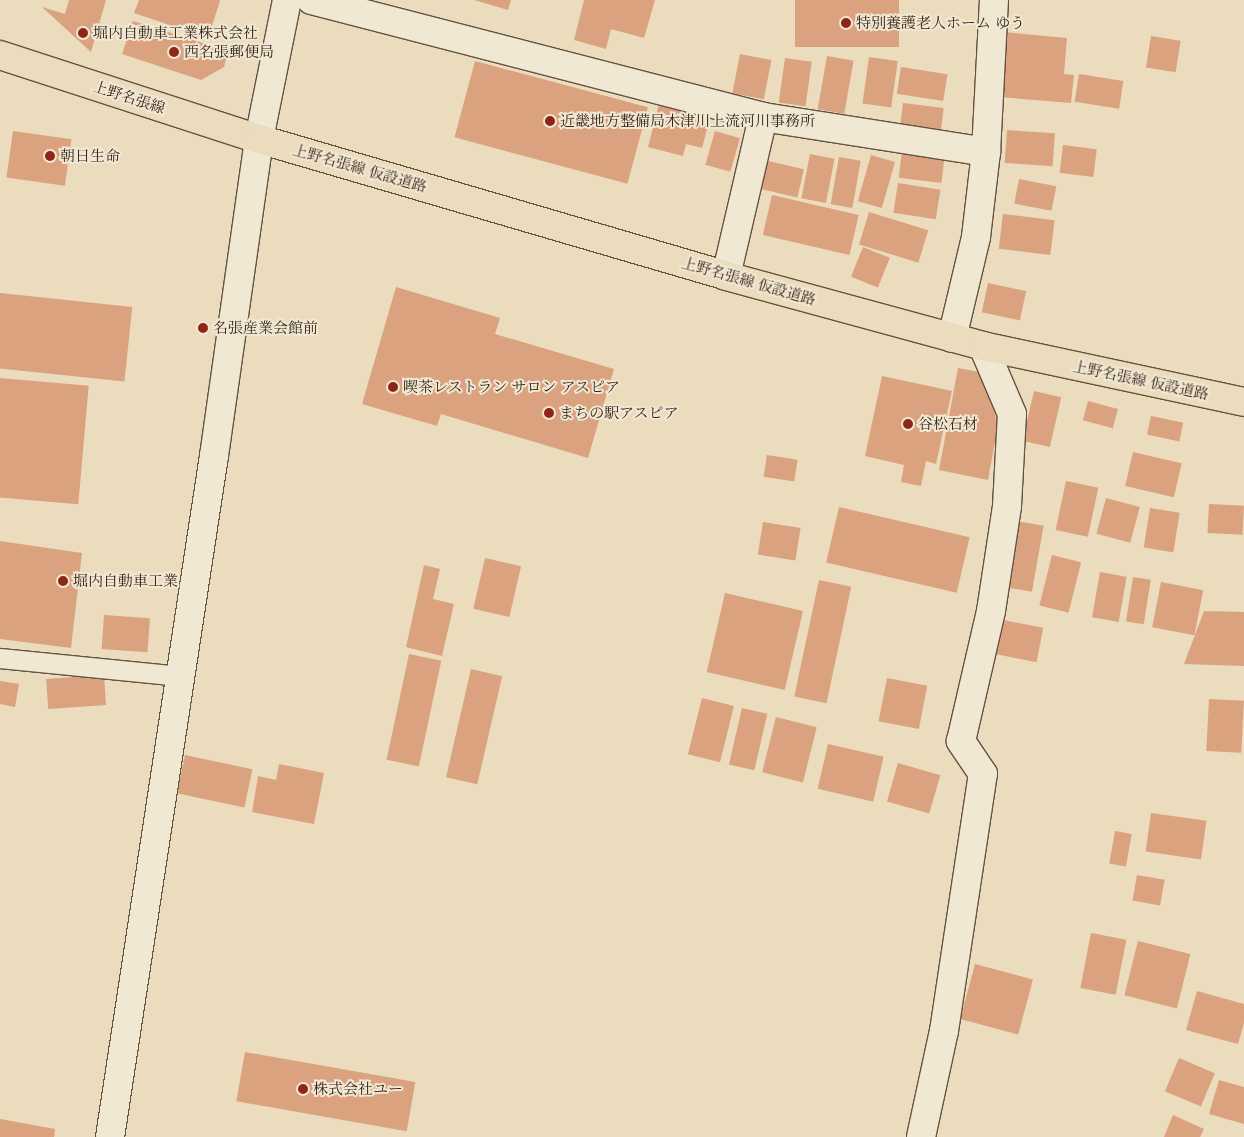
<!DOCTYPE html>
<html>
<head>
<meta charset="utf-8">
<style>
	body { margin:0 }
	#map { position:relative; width:1244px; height:1137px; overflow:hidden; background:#eadcbc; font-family:"Libre Caslon Text","Noto Serif JP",serif }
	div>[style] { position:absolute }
	.building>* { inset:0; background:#dba280; transform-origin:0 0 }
	.roads { filter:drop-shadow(1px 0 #645242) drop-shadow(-1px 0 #645242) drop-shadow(0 1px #645242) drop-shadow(0 -1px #645242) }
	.lane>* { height:19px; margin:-9.5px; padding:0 9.5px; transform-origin:9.5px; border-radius:9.5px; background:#f1e8d3 }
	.street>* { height:28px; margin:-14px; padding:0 14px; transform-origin:14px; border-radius:14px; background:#f1e8d3 }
	.secondary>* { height:28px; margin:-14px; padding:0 14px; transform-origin:14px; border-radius:14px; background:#f1e8d3 }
	.primary>* { height:28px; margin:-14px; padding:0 14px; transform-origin:14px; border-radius:14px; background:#eadcbc }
	.dots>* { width:14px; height:14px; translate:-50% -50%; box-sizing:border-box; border:2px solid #f1e8d3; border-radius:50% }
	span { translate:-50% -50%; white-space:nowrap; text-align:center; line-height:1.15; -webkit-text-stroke:4px #f1e8d3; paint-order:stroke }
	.poi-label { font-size:15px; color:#382419 }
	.left { translate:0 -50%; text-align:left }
	.street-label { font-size:15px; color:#382419 }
</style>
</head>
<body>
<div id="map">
	<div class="building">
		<i style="clip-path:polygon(69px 0,106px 0,91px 52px,42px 7px,65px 14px)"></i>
		<i style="clip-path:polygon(139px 0,219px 0,220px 1px,208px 38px,134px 13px)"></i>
		<i style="clip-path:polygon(474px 0,511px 0,508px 10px)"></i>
		<i style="clip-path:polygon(584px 0,655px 0,644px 38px,611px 29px,606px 49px,574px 40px)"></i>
		<i style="left:795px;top:0;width:104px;height:47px"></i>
		<i style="clip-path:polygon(133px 21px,228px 51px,224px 67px,201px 80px,122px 54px)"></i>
		<i style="clip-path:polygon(1004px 32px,1067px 38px,1064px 74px,1074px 75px,1071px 103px,999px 97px)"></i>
		<i style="left:1151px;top:36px;width:30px;height:32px;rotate:9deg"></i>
		<i style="left:740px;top:54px;width:32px;height:40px;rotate:11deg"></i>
		<i style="left:827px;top:56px;width:27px;height:54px;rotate:10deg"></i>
		<i style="left:869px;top:57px;width:29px;height:47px;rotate:8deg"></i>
		<i style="left:785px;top:58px;width:27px;height:45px;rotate:8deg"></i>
		<i style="left:475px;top:61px;width:179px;height:79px;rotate:15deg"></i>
		<i style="left:901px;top:67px;width:47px;height:27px;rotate:9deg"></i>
		<i style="left:1079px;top:74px;width:45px;height:28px;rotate:9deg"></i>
		<i style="left:903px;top:103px;width:41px;height:24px;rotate:7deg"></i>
		<i style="clip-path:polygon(659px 104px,710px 118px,702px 148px,686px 144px,683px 156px,648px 147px)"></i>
		<i style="left:1007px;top:130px;width:48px;height:33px;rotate:4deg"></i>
		<i style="left:13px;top:131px;width:59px;height:47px;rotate:8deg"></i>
		<i style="left:715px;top:131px;width:26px;height:35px;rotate:16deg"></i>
		<i style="left:1063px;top:145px;width:34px;height:28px;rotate:7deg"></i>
		<i style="left:902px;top:151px;width:43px;height:27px;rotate:7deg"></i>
		<i style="left:810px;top:154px;width:25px;height:45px;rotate:11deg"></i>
		<i style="left:871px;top:155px;width:25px;height:48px;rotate:16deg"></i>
		<i style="left:839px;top:157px;width:22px;height:48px;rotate:10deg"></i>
		<i style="left:764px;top:160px;width:41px;height:29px;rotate:13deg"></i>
		<i style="left:1019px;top:179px;width:38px;height:25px;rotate:11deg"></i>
		<i style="left:898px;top:183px;width:43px;height:30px;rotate:9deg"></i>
		<i style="left:772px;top:195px;width:89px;height:41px;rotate:13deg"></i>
		<i style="left:869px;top:212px;width:62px;height:34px;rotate:17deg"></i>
		<i style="left:1003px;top:214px;width:52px;height:35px;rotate:7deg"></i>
		<i style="left:863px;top:247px;width:29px;height:32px;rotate:22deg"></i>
		<i style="left:988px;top:283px;width:39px;height:30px;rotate:12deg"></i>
		<i style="clip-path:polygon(396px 287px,500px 318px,495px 334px,614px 369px,588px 458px,441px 414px,437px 426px,362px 404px)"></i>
		<i style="left:0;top:293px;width:133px;height:75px;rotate:6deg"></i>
		<i style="clip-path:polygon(958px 368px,979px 372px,994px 404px,997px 431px,988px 480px,939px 470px)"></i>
		<i style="clip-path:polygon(882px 376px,952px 391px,936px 464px,926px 461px,921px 486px,901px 482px,904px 465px,865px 456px)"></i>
		<i style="left:0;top:378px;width:89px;height:119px;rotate:5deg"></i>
		<i style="left:1034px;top:391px;width:28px;height:51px;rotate:13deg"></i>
		<i style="left:1088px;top:401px;width:31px;height:20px;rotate:15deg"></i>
		<i style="left:1151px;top:416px;width:33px;height:19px;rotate:12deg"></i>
		<i style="left:1133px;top:452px;width:50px;height:35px;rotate:13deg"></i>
		<i style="left:767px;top:455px;width:31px;height:22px;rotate:9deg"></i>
		<i style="left:1066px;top:481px;width:33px;height:50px;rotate:12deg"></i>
		<i style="left:1106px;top:498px;width:35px;height:37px;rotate:15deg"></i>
		<i style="left:1209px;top:504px;width:35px;height:29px;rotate:3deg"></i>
		<i style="left:839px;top:507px;width:134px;height:57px;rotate:13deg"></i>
		<i style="left:1150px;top:508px;width:30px;height:40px;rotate:9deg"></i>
		<i style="left:1016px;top:521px;width:28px;height:67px;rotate:10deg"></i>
		<i style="left:763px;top:522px;width:38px;height:33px;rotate:9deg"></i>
		<i style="clip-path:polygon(0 541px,82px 553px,71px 648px,0 639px)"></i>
		<i style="left:1052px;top:555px;width:30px;height:52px;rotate:14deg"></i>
		<i style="left:485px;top:558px;width:37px;height:52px;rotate:13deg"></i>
		<i style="clip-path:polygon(424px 565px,440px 569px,433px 599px,454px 604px,442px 656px,406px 647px)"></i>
		<i style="left:1100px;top:572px;width:27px;height:46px;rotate:10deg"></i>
		<i style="left:1133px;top:577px;width:18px;height:45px;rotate:9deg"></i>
		<i style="left:819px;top:580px;width:33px;height:119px;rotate:12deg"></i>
		<i style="left:1161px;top:582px;width:43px;height:46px;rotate:11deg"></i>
		<i style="left:725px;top:593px;width:80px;height:81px;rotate:13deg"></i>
		<i style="clip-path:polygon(1204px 611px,1244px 612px,1244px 666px,1184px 664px)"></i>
		<i style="left:104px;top:615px;width:46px;height:34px;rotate:4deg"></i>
		<i style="left:1003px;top:620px;width:41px;height:35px;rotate:11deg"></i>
		<i style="left:409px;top:654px;width:33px;height:108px;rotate:12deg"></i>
		<i style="left:471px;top:669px;width:32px;height:111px;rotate:13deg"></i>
		<i style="left:104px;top:675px;width:30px;height:58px;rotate:86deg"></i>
		<i style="left:887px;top:678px;width:41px;height:44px;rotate:11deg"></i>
		<i style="clip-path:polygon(0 681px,19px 684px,15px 707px,0 704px)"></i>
		<i style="left:702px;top:698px;width:33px;height:58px;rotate:14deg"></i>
		<i style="left:1209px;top:699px;width:35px;height:52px;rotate:3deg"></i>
		<i style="left:742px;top:708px;width:26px;height:58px;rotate:13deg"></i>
		<i style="left:776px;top:717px;width:42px;height:57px;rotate:14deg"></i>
		<i style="left:828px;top:744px;width:57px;height:46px;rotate:13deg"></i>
		<i style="left:185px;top:755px;width:69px;height:39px;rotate:12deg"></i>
		<i style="left:898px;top:763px;width:44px;height:40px;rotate:16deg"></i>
		<i style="clip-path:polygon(279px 764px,324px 773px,314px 824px,252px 812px,258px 776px,276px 780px)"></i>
		<i style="left:1151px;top:813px;width:56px;height:39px;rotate:8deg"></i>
		<i style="left:1115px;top:831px;width:17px;height:33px;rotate:10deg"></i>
		<i style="left:1137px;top:875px;width:28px;height:26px;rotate:10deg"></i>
		<i style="left:1091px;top:933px;width:36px;height:56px;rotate:11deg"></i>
		<i style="left:1138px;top:941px;width:54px;height:56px;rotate:14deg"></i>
		<i style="left:975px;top:964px;width:60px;height:57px;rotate:15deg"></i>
		<i style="clip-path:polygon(1197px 991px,1244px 1004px,1244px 1023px,1238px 1044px,1186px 1030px)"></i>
		<i style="left:245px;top:1052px;width:173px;height:50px;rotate:10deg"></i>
		<i style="left:1179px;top:1058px;width:39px;height:36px;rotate:23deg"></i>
		<i style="clip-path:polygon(1219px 1080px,1244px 1087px,1244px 1124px,1209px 1114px)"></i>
		<i style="clip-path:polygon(1173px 1115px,1204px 1129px,1200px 1137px,1164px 1137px)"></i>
		<i style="clip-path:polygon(0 1119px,55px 1129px,54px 1137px,0 1137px)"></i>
	</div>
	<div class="roads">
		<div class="lane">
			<i style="left:0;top:658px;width:182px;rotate:5.7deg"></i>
		</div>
		<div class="street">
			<i style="left:311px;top:0;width:467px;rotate:14.5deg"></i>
			<i style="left:763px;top:117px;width:163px;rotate:103.1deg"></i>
			<i style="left:763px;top:117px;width:226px;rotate:8.9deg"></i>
			<i style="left:259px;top:139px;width:142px;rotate:-78.6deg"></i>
			<i style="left:952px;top:338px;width:104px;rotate:-76.6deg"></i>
			<i style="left:976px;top:237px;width:86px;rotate:-83.3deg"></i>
			<i style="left:986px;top:152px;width:152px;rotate:-87deg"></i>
			<i style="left:921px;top:1137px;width:108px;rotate:-77.8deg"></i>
			<i style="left:944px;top:1031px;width:260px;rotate:-81.4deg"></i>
			<i style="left:983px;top:774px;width:40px;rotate:-124deg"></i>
			<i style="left:961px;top:741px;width:133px;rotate:-77deg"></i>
			<i style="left:991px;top:611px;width:106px;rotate:-81.3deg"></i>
			<i style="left:1007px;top:506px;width:92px;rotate:-86.9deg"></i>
			<i style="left:1012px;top:414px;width:74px;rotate:-113.1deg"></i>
		</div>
		<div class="secondary">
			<i style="left:110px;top:1137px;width:689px;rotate:-81.32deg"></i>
			<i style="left:214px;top:456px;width:320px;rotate:-81.9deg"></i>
		</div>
		<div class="primary">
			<i style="left:0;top:55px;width:272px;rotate:18deg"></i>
			<i style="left:259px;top:139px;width:487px;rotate:16.3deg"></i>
			<i style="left:726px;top:276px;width:266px;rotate:15.2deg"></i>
			<i style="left:983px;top:346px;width:267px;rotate:12.1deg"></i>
		</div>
	</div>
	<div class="dots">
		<i style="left:846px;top:23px;background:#8f2418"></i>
		<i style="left:83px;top:33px;background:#8f2418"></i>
		<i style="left:174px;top:52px;background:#8f2418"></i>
		<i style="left:550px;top:121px;background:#8f2418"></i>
		<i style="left:50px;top:156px;background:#8f2418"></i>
		<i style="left:203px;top:328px;background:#8f2418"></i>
		<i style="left:393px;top:387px;background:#8f2418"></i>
		<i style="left:549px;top:413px;background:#8f2418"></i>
		<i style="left:908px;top:424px;background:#8f2418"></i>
		<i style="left:63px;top:581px;background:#8f2418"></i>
		<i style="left:303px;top:1089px;background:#8f2418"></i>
	</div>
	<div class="poi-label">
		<span class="left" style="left:856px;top:23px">特別養護老人ホーム ゆう</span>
		<span class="left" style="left:93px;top:33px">堀内自動車工業株式会社</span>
		<span class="left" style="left:184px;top:52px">西名張郵便局</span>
		<span class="left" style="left:560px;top:121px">近畿地方整備局木津川上流河川事務所</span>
		<span class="left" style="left:60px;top:156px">朝日生命</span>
		<span class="left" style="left:213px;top:328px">名張産業会館前</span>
		<span class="left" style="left:403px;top:387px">喫茶レストラン サロン アスピア</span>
		<span class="left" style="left:559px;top:413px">まちの駅アスピア</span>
		<span class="left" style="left:918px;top:424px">谷松石材</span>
		<span class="left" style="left:73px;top:581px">堀内自動車工業</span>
		<span class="left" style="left:313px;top:1089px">株式会社ユー</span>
	</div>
	<div class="street-label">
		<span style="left:129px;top:97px;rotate:18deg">上野名張線</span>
		<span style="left:360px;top:168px;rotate:16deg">上野名張線 仮設道路</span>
		<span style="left:749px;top:281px;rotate:16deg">上野名張線 仮設道路</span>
		<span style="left:1141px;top:380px;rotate:12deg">上野名張線 仮設道路</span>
	</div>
</div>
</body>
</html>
